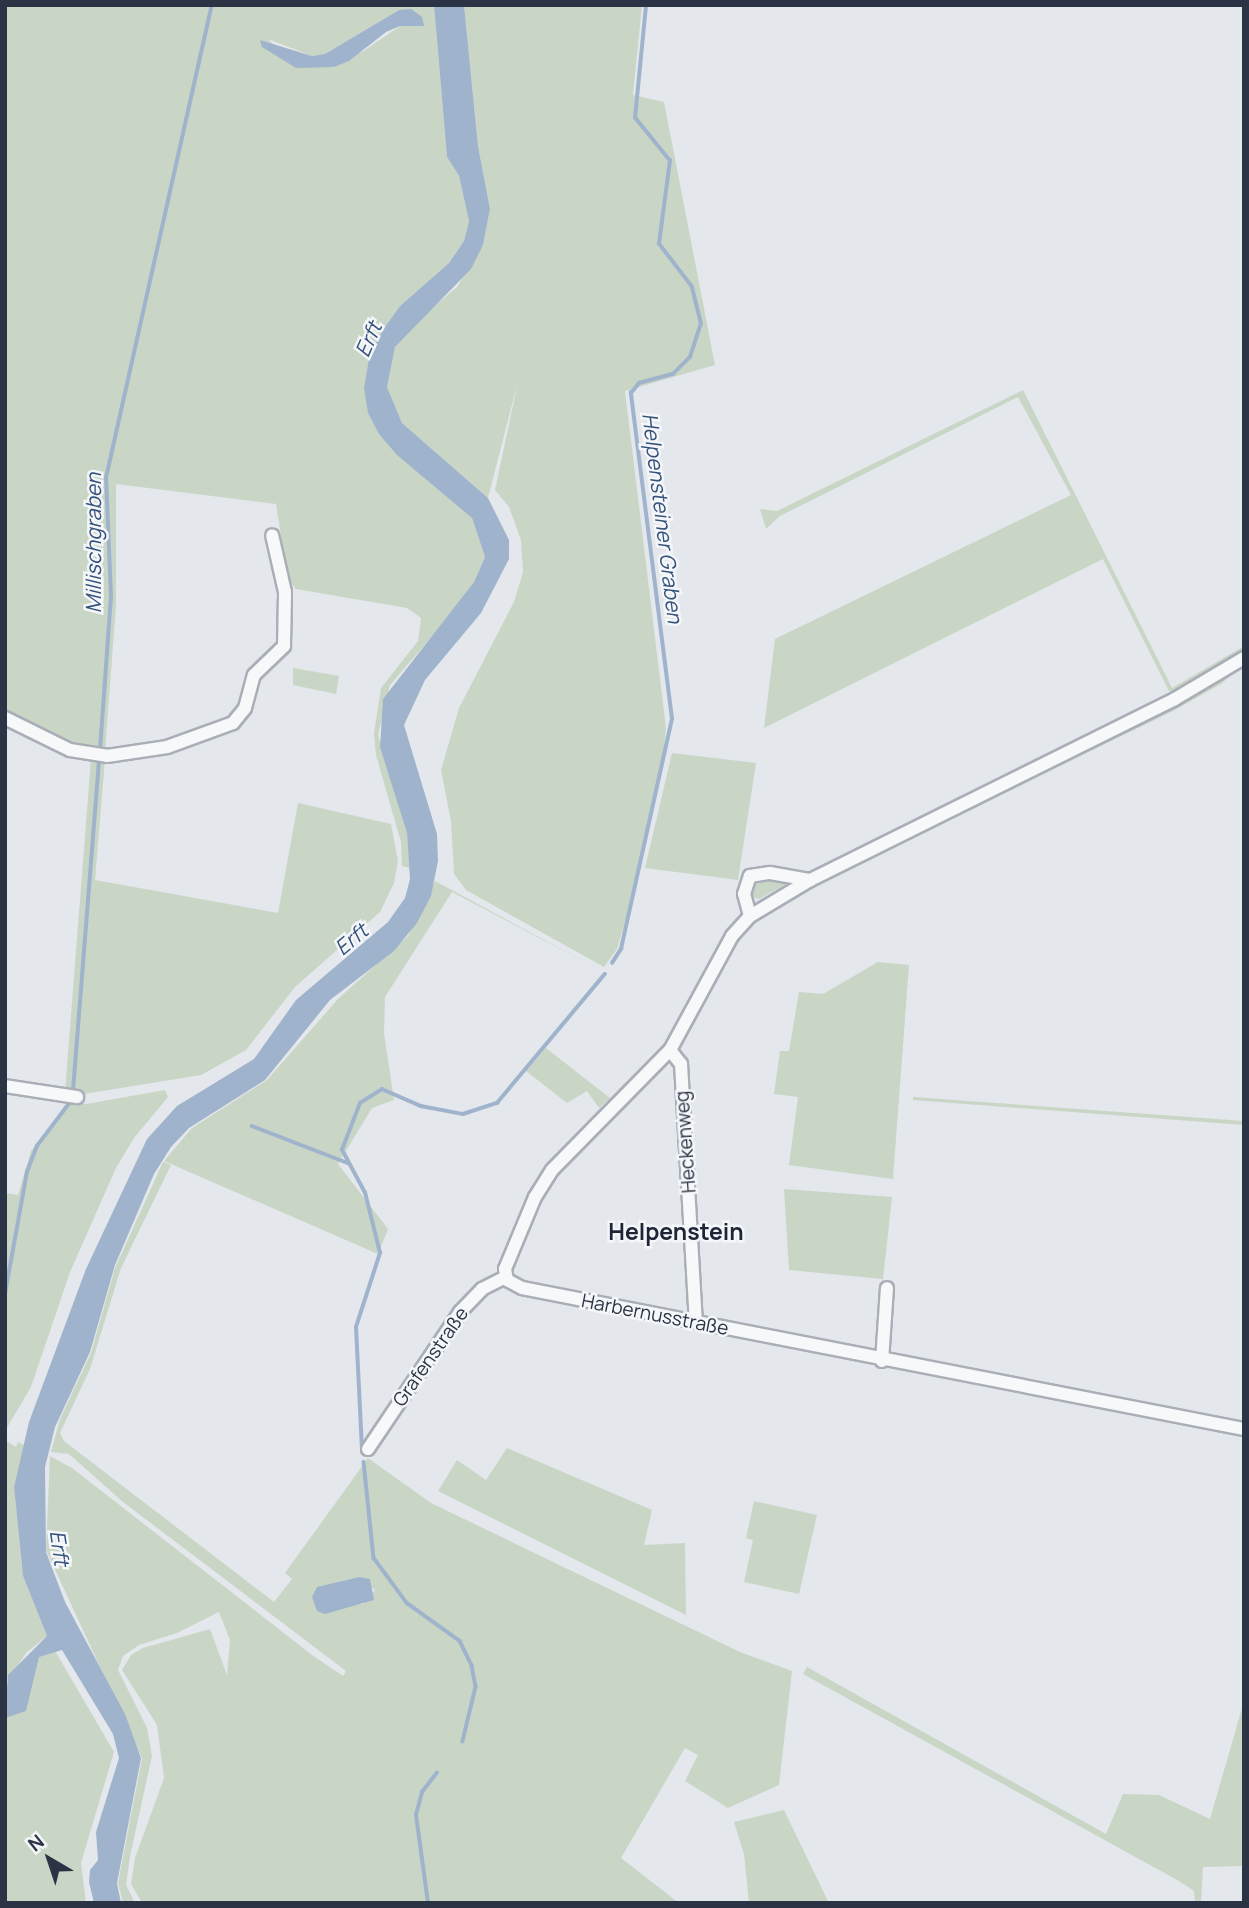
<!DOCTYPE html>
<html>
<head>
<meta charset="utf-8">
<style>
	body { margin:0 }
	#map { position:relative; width:1249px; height:1908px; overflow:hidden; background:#e4e7ec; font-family:Manrope,sans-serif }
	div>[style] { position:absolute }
	.green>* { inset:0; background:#c9d6c5 }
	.water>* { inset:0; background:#9fb4cc }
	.stream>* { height:3.5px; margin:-1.75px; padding:0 1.75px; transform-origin:1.75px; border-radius:1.75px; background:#9fb4cc }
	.roads { filter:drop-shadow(2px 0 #a9aeb7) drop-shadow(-2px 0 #a9aeb7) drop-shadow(0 2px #a9aeb7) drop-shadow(0 -2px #a9aeb7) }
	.street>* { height:12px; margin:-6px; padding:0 6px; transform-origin:6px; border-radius:6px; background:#f7f8fa }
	span { translate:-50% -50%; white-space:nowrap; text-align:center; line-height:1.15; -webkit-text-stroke:5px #f4f6f9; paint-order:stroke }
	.street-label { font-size:19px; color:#2b3445 }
	.water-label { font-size:21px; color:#34527a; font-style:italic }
	.quarter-label { font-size:23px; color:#1d2536; font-weight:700 }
	.frame { position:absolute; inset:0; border:7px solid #2b3445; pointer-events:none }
	.north { position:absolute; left:14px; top:1824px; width:70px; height:70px; -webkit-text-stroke:5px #f4f6f9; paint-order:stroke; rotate:321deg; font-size:19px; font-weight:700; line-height:28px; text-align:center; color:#2b3445 }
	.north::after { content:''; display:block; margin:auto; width:24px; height:32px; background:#2b3445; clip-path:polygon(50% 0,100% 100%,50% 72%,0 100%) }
</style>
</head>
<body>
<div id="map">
	<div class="green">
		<i style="clip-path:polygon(evenodd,5px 5px,434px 5px,447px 157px,459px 176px,469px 221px,464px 241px,449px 263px,400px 306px,385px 327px,364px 388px,472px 518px,485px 557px,474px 582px,447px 619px,390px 685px,378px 735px,407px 833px,410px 868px,402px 866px,401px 842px,376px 755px,374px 733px,381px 688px,418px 641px,421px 618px,407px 608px,296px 589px,288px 579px,276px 504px,116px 484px,116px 605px,105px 751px,50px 737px,5px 713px,5px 5px,399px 10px,424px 25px,400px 26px,362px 52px,296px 68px,268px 39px,312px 56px,325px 54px,399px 10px)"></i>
		<i style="clip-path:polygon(464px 5px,642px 5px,633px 95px,664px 102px,715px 365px,625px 391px,666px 728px,663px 763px,626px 918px,617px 949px,604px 967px,466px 890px,454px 874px,451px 821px,441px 770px,459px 708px,514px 602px,523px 572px,521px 540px,509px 507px,495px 490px,518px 381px,488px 498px,402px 423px,387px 387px,395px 347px,412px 325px,457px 287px,483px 245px,490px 209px,478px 146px)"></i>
		<i style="clip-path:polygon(1023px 390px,1172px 688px,1244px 646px,1244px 652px,1176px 691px,1169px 691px,1103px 559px,764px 728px,775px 639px,1071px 495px,1018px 397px,780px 516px,766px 529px,760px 509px,777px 511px)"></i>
		<i style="clip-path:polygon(1244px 664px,1221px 684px,1173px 711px,929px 829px,1168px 709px)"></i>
		<i style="clip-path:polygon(293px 668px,339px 676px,336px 694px,293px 685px)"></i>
		<i style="clip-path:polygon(672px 753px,756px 763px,738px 880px,645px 868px)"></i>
		<i style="clip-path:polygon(91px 759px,105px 760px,95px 880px,278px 913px,298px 803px,391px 824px,398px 861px,394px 883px,380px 912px,295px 987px,246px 1050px,201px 1075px,78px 1095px,65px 1092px)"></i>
		<i style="clip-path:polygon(772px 878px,788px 883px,759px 899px,752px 897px,751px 886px)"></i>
		<i style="clip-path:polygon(435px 881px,600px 970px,452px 892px,385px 997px,384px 1033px,394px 1100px,372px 1108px,338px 1164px,388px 1229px,378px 1254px,164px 1161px,192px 1128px,267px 1080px,338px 999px,408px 936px)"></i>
		<i style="clip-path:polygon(878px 962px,909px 965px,893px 1179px,789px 1165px,798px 1097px,774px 1094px,780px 1051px,789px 1051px,799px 992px,823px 994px)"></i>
		<i style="clip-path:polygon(546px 1048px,610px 1098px,599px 1108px,587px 1091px,567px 1103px,526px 1071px)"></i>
		<i style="clip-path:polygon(165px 1090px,168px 1097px,134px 1138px,116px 1168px,70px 1272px,31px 1387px,5px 1431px,5px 1193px,18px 1195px,31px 1151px,68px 1101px,86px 1104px)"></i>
		<i style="clip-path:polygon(913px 1097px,1244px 1121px,1244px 1125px,913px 1100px)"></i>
		<i style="clip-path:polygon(evenodd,163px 1162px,171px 1165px,121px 1268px,90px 1369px,60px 1433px,64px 1441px,274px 1602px,292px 1579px,285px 1573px,368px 1458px,431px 1503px,740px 1652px,792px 1671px,779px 1785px,728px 1808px,685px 1781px,698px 1755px,685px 1748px,621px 1858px,679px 1903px,142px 1903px,131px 1884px,135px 1858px,164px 1778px,157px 1725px,122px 1670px,131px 1655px,143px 1648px,210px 1629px,227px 1675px,230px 1640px,219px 1612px,177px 1633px,139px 1645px,123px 1656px,118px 1670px,147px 1728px,152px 1756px,130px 1856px,126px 1885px,135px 1903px,123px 1903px,118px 1883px,142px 1758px,46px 1550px,50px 1456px,72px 1468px,312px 1655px,343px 1676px,346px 1671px,123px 1502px,69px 1454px,51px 1452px,60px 1419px,91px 1353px,115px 1268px,163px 1162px,359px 1577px,375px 1590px,363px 1604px,347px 1604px,337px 1582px,359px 1577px)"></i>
		<i style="clip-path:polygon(784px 1189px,892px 1197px,883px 1279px,789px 1270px)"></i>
		<i style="clip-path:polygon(5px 1440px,16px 1447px,18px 1442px,24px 1445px,14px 1487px,23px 1576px,47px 1636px,27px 1652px,5px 1682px)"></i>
		<i style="clip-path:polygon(507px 1448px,652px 1510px,644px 1545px,685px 1543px,686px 1615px,438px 1491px,457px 1460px,486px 1480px)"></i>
		<i style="clip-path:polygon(754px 1501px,817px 1515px,799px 1594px,744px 1582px,753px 1540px,746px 1538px)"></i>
		<i style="clip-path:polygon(51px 1644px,114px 1752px,81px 1863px,86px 1903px,5px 1903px,5px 1686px)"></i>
		<i style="clip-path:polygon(807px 1667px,1106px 1834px,1123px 1794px,1159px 1795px,1210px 1819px,1244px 1701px,1244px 1866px,1203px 1867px,1201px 1903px,1195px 1903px,1194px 1891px,1179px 1881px,803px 1674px)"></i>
		<i style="clip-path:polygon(784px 1810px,826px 1897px,829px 1903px,749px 1903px,744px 1854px,734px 1822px)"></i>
	</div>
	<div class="water">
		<i style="clip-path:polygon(434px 5px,464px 5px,478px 146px,490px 209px,483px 245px,471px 269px,395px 347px,387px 387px,402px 423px,488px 498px,509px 540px,509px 559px,481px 613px,425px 680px,404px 725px,437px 834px,438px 861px,431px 896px,417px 923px,394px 951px,330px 1000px,265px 1080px,189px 1128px,171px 1147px,154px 1174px,115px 1265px,90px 1352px,55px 1427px,45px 1467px,46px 1552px,65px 1602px,125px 1714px,141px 1758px,117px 1883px,121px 1903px,94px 1903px,89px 1882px,90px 1870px,98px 1860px,96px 1832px,119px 1758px,113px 1734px,62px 1650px,39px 1657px,26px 1711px,5px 1718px,8px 1675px,47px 1636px,23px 1576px,14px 1487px,29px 1422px,86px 1269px,147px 1139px,177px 1106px,254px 1059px,296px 1000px,388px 922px,405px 898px,410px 879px,407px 833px,380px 747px,383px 699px,474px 582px,485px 557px,472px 518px,397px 455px,379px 434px,368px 413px,364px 388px,370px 353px,385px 327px,400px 306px,449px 263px,464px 241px,469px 221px,459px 176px,447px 157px)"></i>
		<i style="clip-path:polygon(411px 9px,422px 17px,424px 26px,400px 26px,386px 32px,349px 61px,334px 67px,296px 68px,262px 47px,260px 40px,312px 56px,325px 54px,399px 10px)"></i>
		<i style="clip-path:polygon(359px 1577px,370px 1579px,374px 1600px,325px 1614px,317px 1611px,312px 1597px,317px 1587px)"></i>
	</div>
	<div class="stream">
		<i style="left:100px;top:750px;width:154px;rotate:-85.9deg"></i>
		<i style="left:111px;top:596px;width:118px;rotate:-92.4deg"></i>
		<i style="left:106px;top:478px;width:485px;rotate:-77.4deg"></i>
		<i style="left:612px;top:963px;width:17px;rotate:-57deg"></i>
		<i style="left:621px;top:949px;width:236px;rotate:-77.5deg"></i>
		<i style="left:672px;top:719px;width:329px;rotate:-97.2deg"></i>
		<i style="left:631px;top:393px;width:13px;rotate:-51deg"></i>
		<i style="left:639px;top:383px;width:35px;rotate:-15deg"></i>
		<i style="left:673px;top:374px;width:24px;rotate:-45deg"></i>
		<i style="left:690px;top:357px;width:35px;rotate:-72deg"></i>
		<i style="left:701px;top:324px;width:38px;rotate:-104deg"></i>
		<i style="left:692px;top:287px;width:54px;rotate:-127.5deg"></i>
		<i style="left:659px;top:244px;width:84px;rotate:-82.5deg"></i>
		<i style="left:670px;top:161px;width:55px;rotate:-129.1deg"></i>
		<i style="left:635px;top:118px;width:114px;rotate:-84.4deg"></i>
		<i style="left:73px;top:1091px;width:334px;rotate:-85.5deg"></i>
		<i style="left:252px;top:1126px;width:103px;rotate:21.1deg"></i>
		<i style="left:5px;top:1294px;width:124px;rotate:-79.8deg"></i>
		<i style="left:27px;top:1172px;width:28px;rotate:-69deg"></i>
		<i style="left:37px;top:1146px;width:56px;rotate:-52.9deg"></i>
		<i style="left:362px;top:1450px;width:123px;rotate:-92.8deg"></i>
		<i style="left:356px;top:1327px;width:78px;rotate:-72deg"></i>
		<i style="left:380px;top:1253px;width:62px;rotate:-104deg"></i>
		<i style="left:365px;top:1193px;width:49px;rotate:-118.1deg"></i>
		<i style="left:342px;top:1150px;width:50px;rotate:-69deg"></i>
		<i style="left:360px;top:1103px;width:26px;rotate:-32deg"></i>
		<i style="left:382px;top:1089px;width:43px;rotate:23.6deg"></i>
		<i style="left:421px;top:1106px;width:43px;rotate:10.8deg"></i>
		<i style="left:463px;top:1114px;width:36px;rotate:-18deg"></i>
		<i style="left:497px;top:1103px;width:168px;rotate:-50.1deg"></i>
		<i style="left:364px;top:1462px;width:97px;rotate:84.1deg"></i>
		<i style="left:374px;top:1558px;width:56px;rotate:53.7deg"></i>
		<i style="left:407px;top:1603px;width:65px;rotate:35.6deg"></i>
		<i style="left:460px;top:1641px;width:28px;rotate:64deg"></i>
		<i style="left:472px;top:1666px;width:21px;rotate:79deg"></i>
		<i style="left:476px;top:1687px;width:56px;rotate:103.5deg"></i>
		<i style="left:428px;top:1903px;width:89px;rotate:-97.8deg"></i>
		<i style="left:416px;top:1815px;width:24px;rotate:-75deg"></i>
		<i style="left:422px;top:1792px;width:24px;rotate:-52deg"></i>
	</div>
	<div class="roads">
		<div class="street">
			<i style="left:1244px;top:658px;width:80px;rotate:149.3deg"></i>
			<i style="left:1175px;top:699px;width:407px;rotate:153.6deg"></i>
			<i style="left:810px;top:880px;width:70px;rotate:149deg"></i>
			<i style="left:750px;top:916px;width:27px;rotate:132deg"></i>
			<i style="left:732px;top:936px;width:130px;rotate:118.5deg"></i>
			<i style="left:670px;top:1050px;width:168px;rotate:134.5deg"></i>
			<i style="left:552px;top:1170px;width:32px;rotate:122deg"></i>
			<i style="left:535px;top:1197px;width:78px;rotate:112.6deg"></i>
			<i style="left:505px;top:1269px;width:11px;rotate:80deg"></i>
			<i style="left:507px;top:1280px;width:17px;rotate:28deg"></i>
			<i style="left:522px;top:1288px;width:736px;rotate:11.05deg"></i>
			<i style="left:5px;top:718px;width:72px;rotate:26.2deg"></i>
			<i style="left:70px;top:750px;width:37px;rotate:9deg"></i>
			<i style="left:107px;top:756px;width:61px;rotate:-8.5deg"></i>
			<i style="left:167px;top:747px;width:70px;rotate:-20deg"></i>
			<i style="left:233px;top:723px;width:19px;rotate:-51deg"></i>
			<i style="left:245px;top:708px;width:34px;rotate:-75deg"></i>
			<i style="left:254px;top:675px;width:42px;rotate:-44deg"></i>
			<i style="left:284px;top:646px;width:54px;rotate:-88.9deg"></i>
			<i style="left:285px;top:592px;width:58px;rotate:-102.8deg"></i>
			<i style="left:750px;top:916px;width:23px;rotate:-105deg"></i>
			<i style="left:744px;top:894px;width:19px;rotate:-72deg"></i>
			<i style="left:750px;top:876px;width:20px;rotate:-9deg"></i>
			<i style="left:770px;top:873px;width:41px;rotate:9.9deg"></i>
			<i style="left:670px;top:1050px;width:18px;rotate:52deg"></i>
			<i style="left:681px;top:1064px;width:258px;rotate:86.7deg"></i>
			<i style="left:5px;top:1086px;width:73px;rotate:8.7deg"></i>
			<i style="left:882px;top:1361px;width:73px;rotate:-86.1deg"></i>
			<i style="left:368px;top:1449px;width:165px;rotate:-56.1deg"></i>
			<i style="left:460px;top:1312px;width:32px;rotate:-46deg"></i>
			<i style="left:482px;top:1289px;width:27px;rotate:-27deg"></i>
		</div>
	</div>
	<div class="street-label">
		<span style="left:686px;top:1142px;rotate:-94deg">Heckenweg</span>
		<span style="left:655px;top:1315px;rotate:11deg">Harbernusstraße</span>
		<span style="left:431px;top:1357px;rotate:-55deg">Grafenstraße</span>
	</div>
	<div class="water-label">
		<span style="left:368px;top:339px;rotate:-66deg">Erft</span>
		<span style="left:663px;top:518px;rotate:83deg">Helpensteiner Graben</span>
		<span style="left:93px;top:543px;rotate:-90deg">Millischgraben</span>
		<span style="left:351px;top:939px;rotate:-40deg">Erft</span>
		<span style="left:60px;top:1548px;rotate:82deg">Erft</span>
	</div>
	<div class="quarter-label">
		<span style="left:676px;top:1231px">Helpenstein</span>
	</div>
	<div class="frame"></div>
	<div class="north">N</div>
</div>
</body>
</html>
